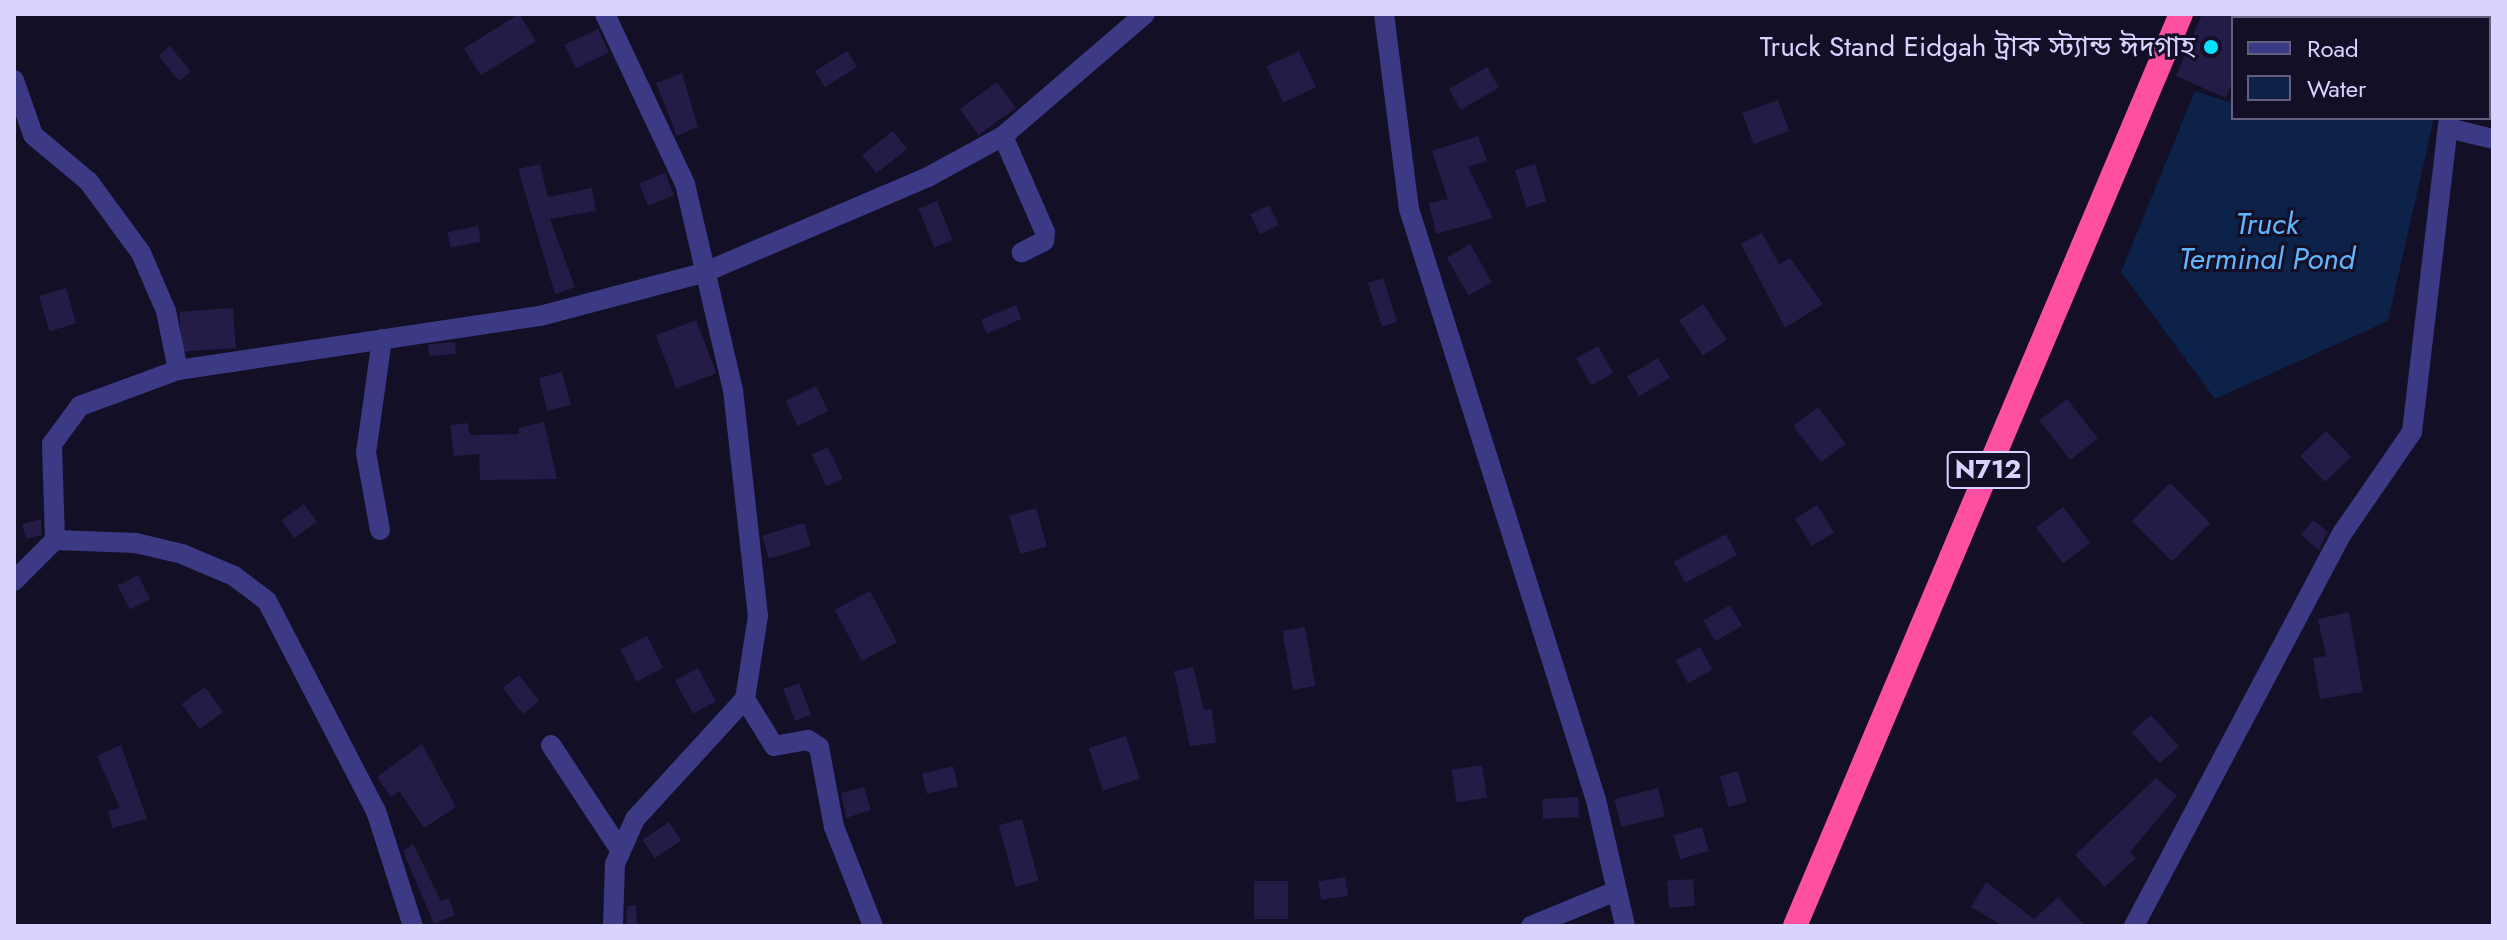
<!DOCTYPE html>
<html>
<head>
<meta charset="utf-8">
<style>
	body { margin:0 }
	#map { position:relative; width:2507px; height:940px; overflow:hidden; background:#130f26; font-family:Jost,"Noto Sans Bengali",sans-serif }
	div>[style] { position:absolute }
	.water>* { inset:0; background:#0c2248; transform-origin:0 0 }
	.building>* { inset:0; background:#241b47; transform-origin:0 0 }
	.minor>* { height:20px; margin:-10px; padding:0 10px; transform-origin:10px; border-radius:10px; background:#3d3a85 }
	.highway>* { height:24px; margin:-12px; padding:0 12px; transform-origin:12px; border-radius:12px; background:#ff4fa3 }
	.dots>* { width:22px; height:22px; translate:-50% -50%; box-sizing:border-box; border:4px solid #130f26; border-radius:50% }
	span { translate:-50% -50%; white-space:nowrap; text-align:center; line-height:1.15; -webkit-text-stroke:6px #130f26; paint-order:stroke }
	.shield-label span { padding:2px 6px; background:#130f26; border:2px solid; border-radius:6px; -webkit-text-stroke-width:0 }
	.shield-label { font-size:26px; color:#d9d4ff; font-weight:700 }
	.poi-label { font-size:28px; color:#d9d4ff }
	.right { translate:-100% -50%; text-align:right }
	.water-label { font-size:30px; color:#62b6ff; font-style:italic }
	.frame { position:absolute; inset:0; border:16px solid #d9d4ff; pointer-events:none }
	.legend { position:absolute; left:2231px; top:16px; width:260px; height:104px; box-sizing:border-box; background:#130f26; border:2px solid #625e7d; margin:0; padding:10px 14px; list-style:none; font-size:24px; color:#d9d4ff }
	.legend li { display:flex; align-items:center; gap:16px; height:40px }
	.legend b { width:40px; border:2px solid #625e7d }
</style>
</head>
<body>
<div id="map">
	<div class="water">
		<i style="left:2266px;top:14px;width:111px;height:4px"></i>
		<i style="clip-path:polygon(2195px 91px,2229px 102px,2233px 94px,2233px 118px,2434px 118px,2388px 321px,2215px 399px,2121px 272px)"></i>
	</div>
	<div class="building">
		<i style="left:519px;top:14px;width:32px;height:65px;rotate:58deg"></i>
		<i style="clip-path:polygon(2202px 14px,2233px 14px,2233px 81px,2226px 98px,2176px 76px)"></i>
		<i style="left:598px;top:29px;width:26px;height:37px;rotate:65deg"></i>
		<i style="left:170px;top:46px;width:33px;height:15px;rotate:51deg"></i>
		<i style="left:847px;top:51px;width:19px;height:38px;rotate:58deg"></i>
		<i style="left:1299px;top:51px;width:40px;height:36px;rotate:65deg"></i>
		<i style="left:1487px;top:67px;width:24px;height:44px;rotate:60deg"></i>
		<i style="clip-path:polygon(682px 73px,698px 127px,677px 136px,656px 83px)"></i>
		<i style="left:997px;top:82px;width:32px;height:46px;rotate:54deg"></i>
		<i style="left:1778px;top:100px;width:33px;height:38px;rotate:70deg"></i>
		<i style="left:893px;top:131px;width:23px;height:39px;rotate:52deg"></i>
		<i style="clip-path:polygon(1478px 136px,1487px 161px,1468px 167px,1493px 218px,1436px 234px,1429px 203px,1448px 199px,1432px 151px)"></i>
		<i style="clip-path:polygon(540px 164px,548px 197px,592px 188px,596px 211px,550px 219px,575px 287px,555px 294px,518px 169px)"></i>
		<i style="left:1535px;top:164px;width:39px;height:21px;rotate:73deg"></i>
		<i style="left:665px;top:173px;width:24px;height:28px;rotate:68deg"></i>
		<i style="left:937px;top:201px;width:42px;height:20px;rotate:68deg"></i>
		<i style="left:1269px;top:205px;width:22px;height:21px;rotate:63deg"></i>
		<i style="left:478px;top:226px;width:16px;height:31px;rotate:79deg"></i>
		<i style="clip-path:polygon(1762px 233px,1779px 264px,1790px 258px,1823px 304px,1785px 328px,1741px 244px)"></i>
		<i style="left:1470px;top:244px;width:44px;height:27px;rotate:60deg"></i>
		<i style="left:1383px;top:278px;width:46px;height:16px;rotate:72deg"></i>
		<i style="left:66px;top:288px;width:37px;height:28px;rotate:74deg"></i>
		<i style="left:1703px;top:304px;width:43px;height:29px;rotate:56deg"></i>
		<i style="left:1016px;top:305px;width:15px;height:38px;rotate:67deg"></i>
		<i style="left:233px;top:308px;width:40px;height:54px;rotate:86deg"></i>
		<i style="left:696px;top:320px;width:57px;height:43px;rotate:69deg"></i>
		<i style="left:455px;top:342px;width:12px;height:27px;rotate:85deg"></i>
		<i style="left:1598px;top:346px;width:31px;height:25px;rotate:61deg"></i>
		<i style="left:1658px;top:358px;width:23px;height:36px;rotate:59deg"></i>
		<i style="left:562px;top:372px;width:34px;height:24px;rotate:75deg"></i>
		<i style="left:816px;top:386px;width:28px;height:34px;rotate:64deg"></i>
		<i style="left:2067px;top:399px;width:50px;height:35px;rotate:52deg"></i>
		<i style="left:1818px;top:407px;width:46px;height:31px;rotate:53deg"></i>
		<i style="clip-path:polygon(544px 422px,557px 479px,480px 480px,479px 454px,454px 456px,450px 425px,468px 423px,470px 435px,519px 434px,518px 428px)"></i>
		<i style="left:2326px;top:431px;width:36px;height:36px;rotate:46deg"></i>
		<i style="left:828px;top:447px;width:35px;height:18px;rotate:65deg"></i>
		<i style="left:2170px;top:483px;width:57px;height:54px;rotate:45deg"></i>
		<i style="left:304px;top:504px;width:22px;height:28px;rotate:54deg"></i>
		<i style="left:1817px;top:505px;width:32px;height:26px;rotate:58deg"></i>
		<i style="left:2063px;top:507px;width:45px;height:34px;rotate:53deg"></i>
		<i style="left:1036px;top:508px;width:40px;height:28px;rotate:74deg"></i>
		<i style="clip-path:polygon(41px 519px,42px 535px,26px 539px,22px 524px)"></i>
		<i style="clip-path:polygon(2313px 520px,2328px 532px,2319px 550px,2301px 535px)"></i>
		<i style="left:804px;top:523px;width:24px;height:44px;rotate:73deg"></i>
		<i style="left:1726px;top:534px;width:24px;height:59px;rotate:62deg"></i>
		<i style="left:138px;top:575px;width:27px;height:23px;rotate:63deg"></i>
		<i style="left:870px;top:591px;width:58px;height:40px;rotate:62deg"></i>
		<i style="left:1730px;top:605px;width:24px;height:31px;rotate:60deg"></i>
		<i style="clip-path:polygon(2349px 612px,2363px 692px,2320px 699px,2313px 658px,2326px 656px,2318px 619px)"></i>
		<i style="left:1305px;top:627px;width:60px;height:23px;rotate:80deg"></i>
		<i style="left:647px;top:636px;width:36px;height:30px;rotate:63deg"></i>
		<i style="left:1700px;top:647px;width:26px;height:28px;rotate:61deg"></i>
		<i style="clip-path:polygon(1193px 667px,1204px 710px,1212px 709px,1216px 743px,1190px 746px,1174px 671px)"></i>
		<i style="left:698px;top:668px;width:38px;height:26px;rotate:62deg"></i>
		<i style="left:519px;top:675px;width:33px;height:21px;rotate:52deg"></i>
		<i style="left:799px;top:683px;width:34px;height:17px;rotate:69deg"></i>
		<i style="left:205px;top:687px;width:31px;height:29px;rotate:54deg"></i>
		<i style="left:2151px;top:715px;width:42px;height:26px;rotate:48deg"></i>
		<i style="left:1126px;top:736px;width:45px;height:39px;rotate:72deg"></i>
		<i style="clip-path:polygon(422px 744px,456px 807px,424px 828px,399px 791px,391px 797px,377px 777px)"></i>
		<i style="clip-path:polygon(121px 745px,147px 819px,112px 828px,108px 811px,120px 808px,97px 756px)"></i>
		<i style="left:1482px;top:765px;width:33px;height:31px;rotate:81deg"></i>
		<i style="left:953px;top:766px;width:21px;height:32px;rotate:76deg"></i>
		<i style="left:1738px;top:771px;width:32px;height:19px;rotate:74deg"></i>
		<i style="clip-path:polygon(2156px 778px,2177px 796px,2130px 852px,2136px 858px,2105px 887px,2075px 855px)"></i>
		<i style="clip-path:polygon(864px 787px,871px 810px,846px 818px,841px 793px)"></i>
		<i style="left:1658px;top:788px;width:29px;height:45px;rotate:76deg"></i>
		<i style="left:1578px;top:797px;width:20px;height:36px;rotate:87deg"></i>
		<i style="left:1022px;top:819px;width:64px;height:24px;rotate:75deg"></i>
		<i style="left:669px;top:822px;width:22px;height:32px;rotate:56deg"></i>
		<i style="left:1702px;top:827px;width:25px;height:30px;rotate:74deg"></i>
		<i style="clip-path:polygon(413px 844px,441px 901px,449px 898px,455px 915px,434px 924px,403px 851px)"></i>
		<i style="left:1345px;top:877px;width:19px;height:27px;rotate:81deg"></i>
		<i style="left:1693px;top:879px;width:27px;height:26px;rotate:86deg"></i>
		<i style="left:1288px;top:881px;width:38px;height:34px;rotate:90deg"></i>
		<i style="clip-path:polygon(1986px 882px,2034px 919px,2058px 897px,2085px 926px,2003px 926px,1971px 907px)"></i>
		<i style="clip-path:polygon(636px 905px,637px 926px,626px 926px,627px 906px)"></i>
	</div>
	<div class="minor">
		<i style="left:605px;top:14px;width:188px;rotate:64.8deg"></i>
		<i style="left:685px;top:184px;width:212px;rotate:76.9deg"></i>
		<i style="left:733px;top:390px;width:227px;rotate:83.7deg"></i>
		<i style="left:758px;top:616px;width:84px;rotate:98.9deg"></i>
		<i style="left:745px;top:699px;width:55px;rotate:58.3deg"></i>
		<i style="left:774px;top:746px;width:35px;rotate:-10deg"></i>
		<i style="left:808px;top:740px;width:13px;rotate:32deg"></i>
		<i style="left:819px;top:747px;width:81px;rotate:79.4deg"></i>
		<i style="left:834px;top:827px;width:106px;rotate:68.5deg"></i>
		<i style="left:1384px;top:14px;width:197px;rotate:82.7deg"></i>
		<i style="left:1409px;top:209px;width:620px;rotate:72.44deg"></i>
		<i style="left:1596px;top:800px;width:129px;rotate:77deg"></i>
		<i style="left:2415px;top:14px;width:13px;rotate:18deg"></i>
		<i style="left:14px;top:80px;width:58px;rotate:70.9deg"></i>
		<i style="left:33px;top:135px;width:73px;rotate:40deg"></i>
		<i style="left:89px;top:182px;width:88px;rotate:53.8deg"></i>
		<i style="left:141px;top:253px;width:63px;rotate:66.7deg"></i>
		<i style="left:166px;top:311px;width:60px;rotate:78.5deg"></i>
		<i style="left:2448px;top:128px;width:46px;rotate:13.7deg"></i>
		<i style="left:1003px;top:136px;width:105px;rotate:66.4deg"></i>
		<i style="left:1045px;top:232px;width:9px;rotate:96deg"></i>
		<i style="left:1044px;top:241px;width:25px;rotate:153deg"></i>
		<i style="left:380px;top:530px;width:78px;rotate:-100.3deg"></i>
		<i style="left:366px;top:453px;width:115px;rotate:-82deg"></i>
		<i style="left:55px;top:540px;width:81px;rotate:2.1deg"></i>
		<i style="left:136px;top:543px;width:47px;rotate:13.4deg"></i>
		<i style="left:182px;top:554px;width:56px;rotate:22.9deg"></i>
		<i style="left:234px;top:576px;width:41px;rotate:37.1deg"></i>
		<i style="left:267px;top:601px;width:237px;rotate:62.6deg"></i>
		<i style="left:376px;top:811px;width:121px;rotate:72.2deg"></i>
		<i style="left:14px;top:581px;width:58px;rotate:-45deg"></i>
		<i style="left:55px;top:540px;width:96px;rotate:-91.8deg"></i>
		<i style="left:52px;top:444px;width:47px;rotate:-53.6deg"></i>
		<i style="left:80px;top:406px;width:104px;rotate:-20.2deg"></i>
		<i style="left:178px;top:370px;width:366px;rotate:-8.5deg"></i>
		<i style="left:540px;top:316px;width:169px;rotate:-14.8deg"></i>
		<i style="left:703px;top:273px;width:245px;rotate:-23.1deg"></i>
		<i style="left:928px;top:177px;width:85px;rotate:-28.7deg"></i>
		<i style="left:1003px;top:136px;width:187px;rotate:-40.7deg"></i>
		<i style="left:551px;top:745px;width:123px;rotate:56.6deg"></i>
		<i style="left:613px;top:926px;width:62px;rotate:-88.2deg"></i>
		<i style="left:615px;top:864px;width:49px;rotate:-66deg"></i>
		<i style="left:635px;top:819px;width:163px;rotate:-47.5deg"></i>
		<i style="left:1531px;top:926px;width:92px;rotate:-22.4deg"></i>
		<i style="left:2134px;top:926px;width:446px;rotate:-62.1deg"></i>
		<i style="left:2343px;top:532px;width:121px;rotate:-55.4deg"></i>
		<i style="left:2412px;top:432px;width:316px;rotate:-83.3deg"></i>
	</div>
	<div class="highway">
		<i style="left:1795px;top:926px;width:990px;rotate:-67.06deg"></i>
	</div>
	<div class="dots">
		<i style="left:2211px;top:47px;background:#00e5ff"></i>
	</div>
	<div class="shield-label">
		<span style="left:1988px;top:470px">N712</span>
	</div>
	<div class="poi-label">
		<span class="right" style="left:2195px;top:47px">Truck Stand Eidgah ট্রাক স্ট্যান্ড ঈদগাহ</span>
	</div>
	<div class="water-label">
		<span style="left:2267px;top:241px">Truck<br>Terminal Pond</span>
	</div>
	<div class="frame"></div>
	<ul class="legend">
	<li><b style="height:10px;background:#3d3a85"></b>Road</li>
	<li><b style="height:22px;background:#0c2248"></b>Water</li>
	</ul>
</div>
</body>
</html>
